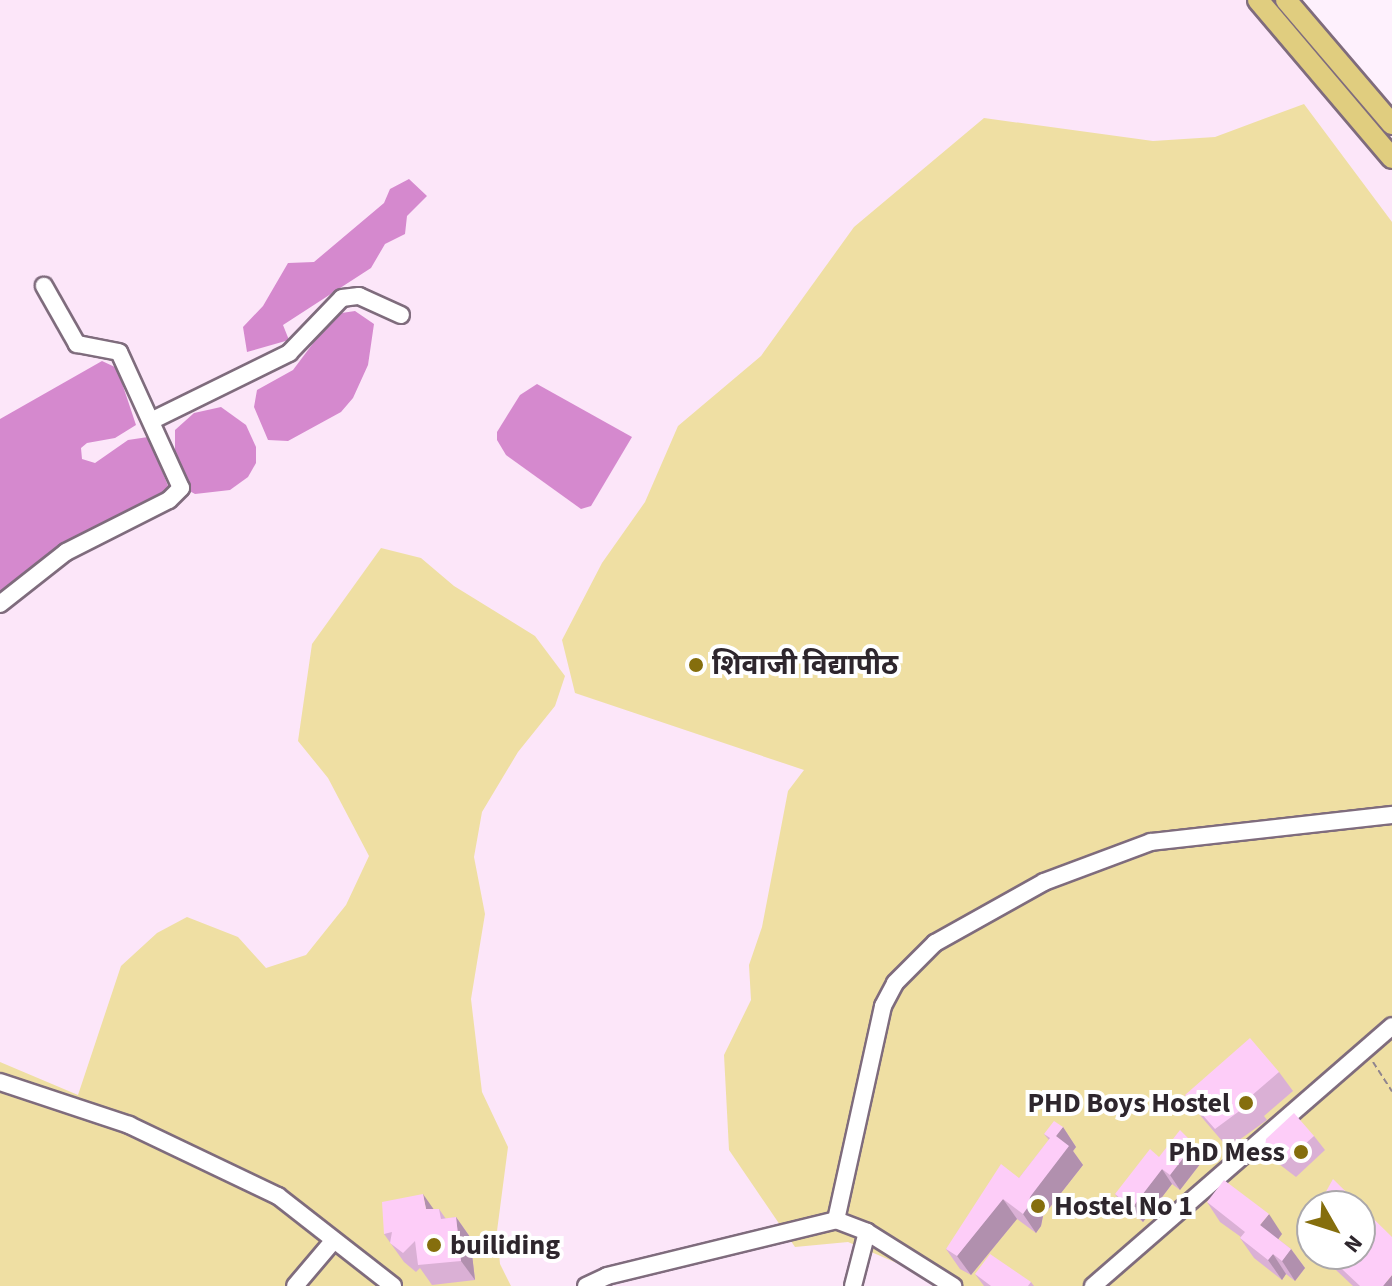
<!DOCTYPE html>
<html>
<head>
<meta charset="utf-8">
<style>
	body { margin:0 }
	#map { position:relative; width:1392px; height:1286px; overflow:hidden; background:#fef1fd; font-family:"Source Sans 3","Noto Sans Devanagari",sans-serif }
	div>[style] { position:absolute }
	.built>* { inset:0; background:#fce6f9 }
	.green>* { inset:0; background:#efdfa3 }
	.water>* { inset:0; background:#d589ce }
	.path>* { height:2px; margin-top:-1px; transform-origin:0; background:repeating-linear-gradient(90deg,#8f848e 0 6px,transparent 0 10px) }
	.roads { filter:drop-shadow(2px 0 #7f6c7d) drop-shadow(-2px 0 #7f6c7d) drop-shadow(0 2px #7f6c7d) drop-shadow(0 -2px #7f6c7d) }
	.minor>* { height:16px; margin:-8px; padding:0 8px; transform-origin:8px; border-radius:8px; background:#fff }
	.major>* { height:20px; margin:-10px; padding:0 10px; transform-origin:10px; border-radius:10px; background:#e0cd7f }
	.wall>* { inset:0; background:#dab0d5 }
	.shaded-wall>* { inset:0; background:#b190ae }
	.building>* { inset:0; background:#fdcdf8 }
	.dots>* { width:22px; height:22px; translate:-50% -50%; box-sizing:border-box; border:4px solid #fff; border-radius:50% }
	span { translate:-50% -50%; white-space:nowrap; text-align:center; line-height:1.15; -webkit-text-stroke:8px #fff; paint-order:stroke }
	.poi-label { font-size:28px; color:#2e262d; font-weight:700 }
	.left { translate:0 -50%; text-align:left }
	.right { translate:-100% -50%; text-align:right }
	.north { position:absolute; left:1296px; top:1190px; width:80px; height:80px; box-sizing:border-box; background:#fff; border:2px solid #aba8ab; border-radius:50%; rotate:129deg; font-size:22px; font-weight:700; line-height:32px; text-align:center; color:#2e262d }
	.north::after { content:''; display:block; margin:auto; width:28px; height:36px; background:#856e0d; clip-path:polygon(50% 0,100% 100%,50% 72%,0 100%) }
</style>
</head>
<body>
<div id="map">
	<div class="built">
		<i style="clip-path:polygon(evenodd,0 0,1286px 0,1392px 125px,1392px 1286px,0 1286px,0 0,1312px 1206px,1360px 1206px,1360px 1254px,1312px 1254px,1312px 1206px)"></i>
	</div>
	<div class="green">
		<i style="clip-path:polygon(evenodd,1304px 104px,1392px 222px,1392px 1286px,934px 1286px,906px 1267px,848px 1242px,795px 1247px,729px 1150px,724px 1055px,751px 1000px,749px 965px,762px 927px,788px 791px,804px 770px,575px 693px,562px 640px,602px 563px,645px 502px,678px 426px,761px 356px,854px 227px,984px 118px,1153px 141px,1215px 137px,1304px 104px,1312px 1206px,1360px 1206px,1360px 1254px,1312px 1254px,1312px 1206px)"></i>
		<i style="clip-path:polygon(381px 548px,421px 558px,454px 586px,535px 636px,565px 676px,555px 706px,518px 752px,482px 812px,474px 857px,485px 914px,471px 999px,482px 1092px,508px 1147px,497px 1231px,500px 1264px,511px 1286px,0 1286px,0 1062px,78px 1095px,121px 966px,157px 933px,187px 917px,238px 937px,266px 968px,306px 955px,346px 905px,369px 856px,328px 778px,298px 741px,312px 644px)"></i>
	</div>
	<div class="water">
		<i style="clip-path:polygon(409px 179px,427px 196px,407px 216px,405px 234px,385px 244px,371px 268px,283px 325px,289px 340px,247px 352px,243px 327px,263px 306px,288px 263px,314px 262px,384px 203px,390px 189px)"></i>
		<i style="clip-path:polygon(355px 311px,374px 324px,368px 365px,353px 398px,341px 412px,288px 441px,268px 440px,254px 407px,257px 390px,293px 370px,335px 314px)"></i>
		<i style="clip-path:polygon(102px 361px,117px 368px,136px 425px,115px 438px,87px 443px,81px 448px,82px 459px,95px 463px,128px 440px,148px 437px,171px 493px,0 592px,0 419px)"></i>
		<i style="clip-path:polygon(537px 384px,632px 437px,591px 506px,581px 509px,506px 455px,497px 440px,497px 432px,520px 395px)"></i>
		<i style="clip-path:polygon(221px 407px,246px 425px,256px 447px,256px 463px,248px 477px,230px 490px,195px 494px,186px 489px,175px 458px,175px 430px,194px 413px)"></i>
	</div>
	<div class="path">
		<i style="left:1373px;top:1062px;width:35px;rotate:57deg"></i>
	</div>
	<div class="roads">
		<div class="minor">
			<i style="left:153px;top:420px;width:152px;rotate:-26.2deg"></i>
			<i style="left:289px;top:353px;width:76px;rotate:-46.1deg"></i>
			<i style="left:342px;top:298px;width:17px;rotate:-7deg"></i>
			<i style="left:359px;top:296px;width:46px;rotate:24.3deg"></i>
			<i style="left:0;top:604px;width:84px;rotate:-38.2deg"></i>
			<i style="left:66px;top:552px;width:115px;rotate:-26.8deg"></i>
			<i style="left:169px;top:500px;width:17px;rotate:-45deg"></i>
			<i style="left:181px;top:488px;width:149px;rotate:-114.5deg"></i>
			<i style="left:119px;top:352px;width:43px;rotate:-169.2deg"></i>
			<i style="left:77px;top:344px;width:67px;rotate:-119.6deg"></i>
			<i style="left:0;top:1082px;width:136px;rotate:18.4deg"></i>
			<i style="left:129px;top:1125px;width:165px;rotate:25.5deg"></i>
			<i style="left:278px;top:1196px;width:146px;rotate:38deg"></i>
			<i style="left:836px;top:1220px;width:219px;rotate:-77.6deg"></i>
			<i style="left:883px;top:1006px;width:26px;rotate:-62deg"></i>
			<i style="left:895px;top:983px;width:57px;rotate:-45deg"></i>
			<i style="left:935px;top:943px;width:125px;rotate:-29.2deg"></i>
			<i style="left:1044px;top:882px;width:114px;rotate:-20.5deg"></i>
			<i style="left:1151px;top:842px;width:243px;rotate:-6.4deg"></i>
			<i style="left:295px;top:1286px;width:60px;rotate:-49.7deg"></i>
			<i style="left:586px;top:1286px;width:23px;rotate:-25deg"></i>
			<i style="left:607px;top:1276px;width:236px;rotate:-13.7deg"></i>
			<i style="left:836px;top:1220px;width:33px;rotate:21deg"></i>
			<i style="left:867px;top:1232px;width:102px;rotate:32.1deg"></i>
			<i style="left:853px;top:1286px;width:56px;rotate:-75.5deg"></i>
			<i style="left:1093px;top:1286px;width:396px;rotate:-41deg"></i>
		</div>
		<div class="major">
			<i style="left:1258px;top:0;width:207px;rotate:49.7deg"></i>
			<i style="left:1286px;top:0;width:163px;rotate:49.5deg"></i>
		</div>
	</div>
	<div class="wall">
		<i style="clip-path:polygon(1279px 1072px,1293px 1091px,1264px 1116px,1267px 1120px,1228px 1148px,1199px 1114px,1185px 1095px)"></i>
		<i style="clip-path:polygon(1063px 1127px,1076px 1147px,1073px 1151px,1083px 1165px,1043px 1216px,1041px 1226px,1036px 1233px,1017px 1219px,971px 1275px,960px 1269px,946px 1249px,1019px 1178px,1049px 1140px,1044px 1134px)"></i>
		<i style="clip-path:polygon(1314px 1136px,1325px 1150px,1296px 1177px,1275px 1161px,1265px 1147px)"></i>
		<i style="clip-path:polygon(1194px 1144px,1204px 1159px,1180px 1190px,1172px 1184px,1143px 1222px,1125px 1208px,1115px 1194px)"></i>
		<i style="clip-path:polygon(1207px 1202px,1282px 1234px,1278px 1239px,1291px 1249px,1305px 1268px,1295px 1281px,1286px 1274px,1282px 1280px,1254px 1258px,1240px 1238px,1241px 1237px,1220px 1222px)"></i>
		<i style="clip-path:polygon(433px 1209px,439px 1209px,446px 1219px,456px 1217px,470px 1237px,475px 1280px,432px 1285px,420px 1268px,416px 1272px,404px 1262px,384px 1234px)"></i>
		<i style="clip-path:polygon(1319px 1254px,1360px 1254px,1392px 1286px,1353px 1286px)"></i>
		<i style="clip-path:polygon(975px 1274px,1031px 1282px,1034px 1286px,984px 1286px)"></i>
	</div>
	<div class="shaded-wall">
		<i style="clip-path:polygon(1063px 1127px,1076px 1147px,1073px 1151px,1083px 1165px,1043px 1216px,1041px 1226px,1036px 1233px,1023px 1214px,1056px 1136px)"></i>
		<i style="clip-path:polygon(1194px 1144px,1204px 1159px,1180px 1190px,1170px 1175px)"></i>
		<i style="clip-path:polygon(1162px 1169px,1172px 1184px,1143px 1222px,1132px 1208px)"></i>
		<i style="clip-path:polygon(423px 1194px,437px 1214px,426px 1209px)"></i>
		<i style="clip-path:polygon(1003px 1199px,1017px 1219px,971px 1275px,957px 1256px)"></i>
		<i style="clip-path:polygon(1269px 1214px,1282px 1234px,1274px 1245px,1260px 1225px)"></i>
		<i style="clip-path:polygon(456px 1217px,470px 1237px,475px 1280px,461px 1261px)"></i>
		<i style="clip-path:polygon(1291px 1249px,1305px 1268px,1295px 1281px,1282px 1261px)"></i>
		<i style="clip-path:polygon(1273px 1254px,1286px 1274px,1282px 1280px,1268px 1260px)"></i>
		<i style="clip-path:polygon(1392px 1275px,1392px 1286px,1383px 1286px)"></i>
	</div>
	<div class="building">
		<i style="clip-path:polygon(1250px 1038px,1279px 1072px,1250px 1097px,1253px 1101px,1215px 1129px,1185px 1095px)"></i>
		<i style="clip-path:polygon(1294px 1113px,1314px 1136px,1285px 1162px,1265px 1147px,1266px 1139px)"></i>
		<i style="clip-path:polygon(1054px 1121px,1063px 1127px,1056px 1136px,1069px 1146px,1030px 1197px,1028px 1207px,1023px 1214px,1003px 1199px,957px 1256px,946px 1249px,1001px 1164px,1019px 1178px,1050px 1138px,1044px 1134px)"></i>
		<i style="clip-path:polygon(1180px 1130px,1194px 1144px,1170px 1175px,1162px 1169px,1132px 1208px,1115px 1194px,1150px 1149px,1159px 1157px)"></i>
		<i style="clip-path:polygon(1333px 1179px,1392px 1237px,1392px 1275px,1383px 1286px,1360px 1286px,1326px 1254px,1360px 1254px,1360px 1206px,1318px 1206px)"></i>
		<i style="clip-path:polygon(1224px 1180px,1269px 1214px,1260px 1225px,1291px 1249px,1282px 1261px,1273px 1254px,1268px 1260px,1240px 1238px,1245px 1232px,1207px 1202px)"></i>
		<i style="clip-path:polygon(423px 1194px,426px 1209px,439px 1209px,441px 1219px,456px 1217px,461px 1261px,418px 1265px,415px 1241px,403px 1253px,390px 1243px,392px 1232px,384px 1234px,382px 1202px)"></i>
		<i style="clip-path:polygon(1312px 1216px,1312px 1241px,1303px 1232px)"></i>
		<i style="clip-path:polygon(990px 1254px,1031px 1282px,1028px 1286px,991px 1286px,975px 1274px)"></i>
	</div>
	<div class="dots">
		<i style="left:696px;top:665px;background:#856e0d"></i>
		<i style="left:1246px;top:1103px;background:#856e0d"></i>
		<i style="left:1301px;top:1152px;background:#856e0d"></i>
		<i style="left:1038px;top:1206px;background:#856e0d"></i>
		<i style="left:434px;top:1245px;background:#856e0d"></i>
	</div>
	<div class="poi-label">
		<span class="left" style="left:712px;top:665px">शिवाजी विद्यापीठ</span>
		<span class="right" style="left:1230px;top:1103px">PHD Boys Hostel</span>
		<span class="right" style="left:1285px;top:1152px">PhD Mess</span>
		<span class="left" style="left:1054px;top:1206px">Hostel No 1</span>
		<span class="left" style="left:450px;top:1245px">builiding</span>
	</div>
	<div class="north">N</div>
</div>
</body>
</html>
